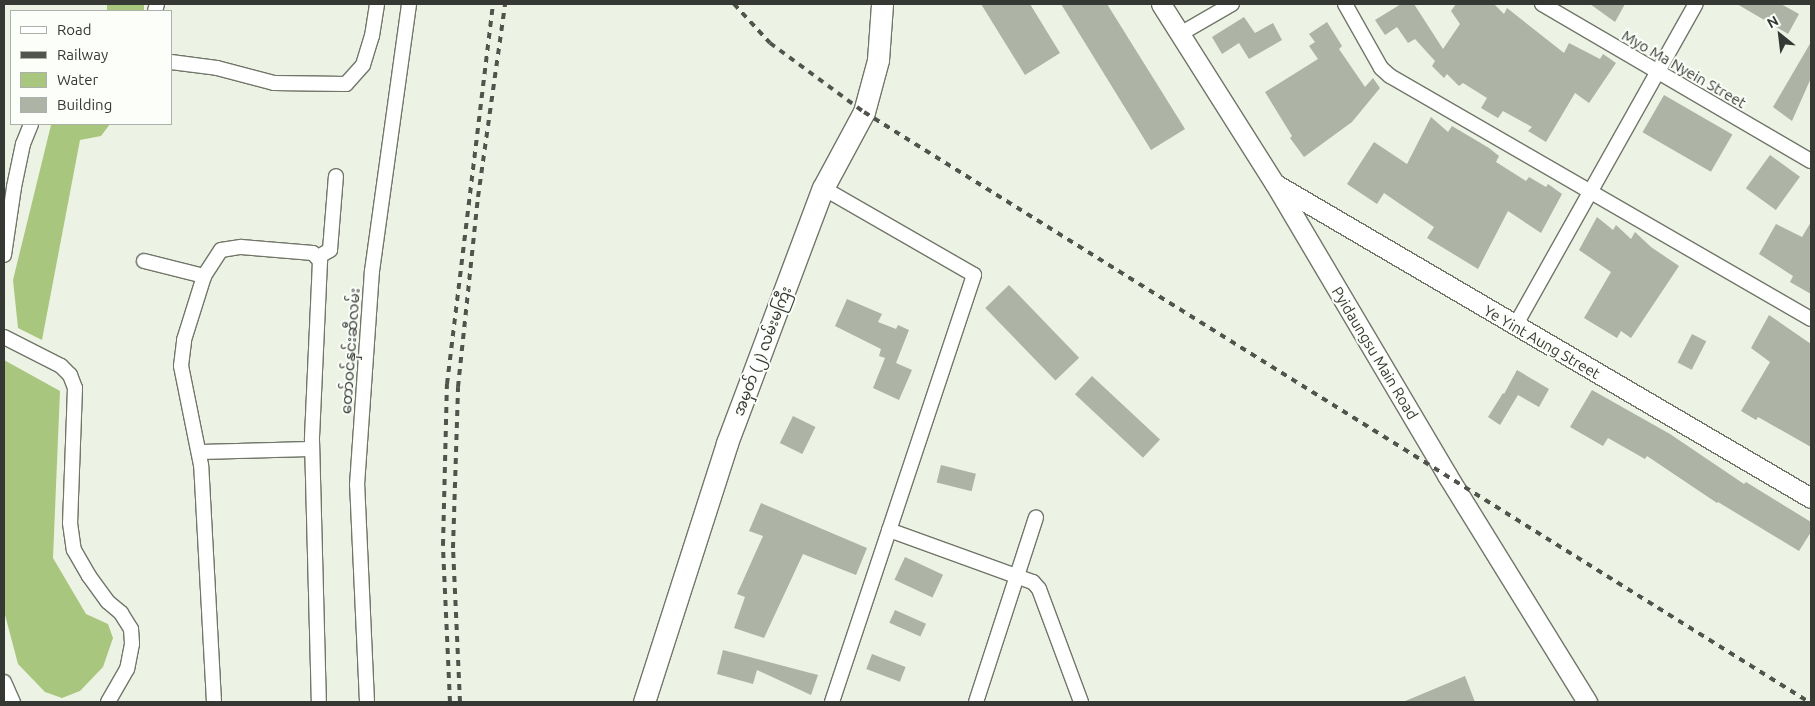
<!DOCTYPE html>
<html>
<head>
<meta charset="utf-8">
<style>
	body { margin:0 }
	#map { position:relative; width:1815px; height:706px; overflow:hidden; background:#ecf3e4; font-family:Ubuntu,"Noto Sans Myanmar",sans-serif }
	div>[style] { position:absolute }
	.water>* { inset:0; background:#a9c67e; transform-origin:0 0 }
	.building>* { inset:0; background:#adb3a5; transform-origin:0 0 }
	.roads { filter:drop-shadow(1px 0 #717669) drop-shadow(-1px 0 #717669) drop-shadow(0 1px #717669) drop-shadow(0 -1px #717669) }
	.minor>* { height:14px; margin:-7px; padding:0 7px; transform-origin:7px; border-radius:7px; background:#fff }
	.secondary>* { height:19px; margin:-9.5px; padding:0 9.5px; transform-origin:9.5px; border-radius:9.5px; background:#fff }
	.primary>* { height:21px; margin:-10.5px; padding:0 10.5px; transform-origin:10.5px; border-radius:10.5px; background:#fff }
	.rail>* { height:4px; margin-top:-2px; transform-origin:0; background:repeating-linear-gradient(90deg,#51544d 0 6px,transparent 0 12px) }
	span { translate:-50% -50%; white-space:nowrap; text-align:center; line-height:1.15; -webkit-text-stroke:4px #fcfff9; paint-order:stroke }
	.street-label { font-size:15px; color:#363833 }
	.frame { position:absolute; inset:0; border:5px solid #363833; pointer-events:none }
	.legend { position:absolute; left:10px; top:10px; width:162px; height:115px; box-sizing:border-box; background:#fcfff9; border:1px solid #adafaa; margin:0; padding:6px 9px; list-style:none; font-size:15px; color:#363833 }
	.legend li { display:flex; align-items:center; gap:10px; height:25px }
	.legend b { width:25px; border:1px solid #adafaa }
	.north { position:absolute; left:1755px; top:10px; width:50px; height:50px; -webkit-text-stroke:4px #fcfff9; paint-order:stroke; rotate:331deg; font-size:14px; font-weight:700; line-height:20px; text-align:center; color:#363833 }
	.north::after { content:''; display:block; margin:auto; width:18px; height:22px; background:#363833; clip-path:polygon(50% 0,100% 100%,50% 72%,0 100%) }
</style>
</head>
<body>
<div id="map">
	<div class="water">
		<i style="left:107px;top:4px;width:37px;height:8px"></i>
		<i style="clip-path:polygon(54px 124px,110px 124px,101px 136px,80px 140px,42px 340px,18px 328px,13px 280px,51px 125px)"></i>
		<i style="clip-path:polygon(4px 360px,60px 391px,53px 558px,86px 614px,108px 624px,113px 638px,103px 667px,80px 691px,62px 698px,45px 692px,18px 664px,4px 611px)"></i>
	</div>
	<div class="building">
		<i style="clip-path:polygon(981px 4px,1030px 4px,1060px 53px,1025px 75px)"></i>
		<i style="clip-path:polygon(1061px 4px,1107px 4px,1185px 129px,1151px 150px)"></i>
		<i style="clip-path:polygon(1401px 4px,1414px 4px,1443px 49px,1460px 24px,1451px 11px,1456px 4px,1494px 4px,1504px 14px,1507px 8px,1564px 53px,1569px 43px,1600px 59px,1603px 54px,1616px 63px,1589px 103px,1575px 93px,1546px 142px,1528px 131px,1532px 127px,1503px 111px,1498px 118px,1481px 108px,1487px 98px,1463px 83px,1459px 86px,1447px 74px,1444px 78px,1432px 66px,1435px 61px,1415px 39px,1408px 43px,1397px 27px,1385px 35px,1375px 20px)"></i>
		<i style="clip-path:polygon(1590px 4px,1625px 4px,1615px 22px)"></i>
		<i style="clip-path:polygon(1737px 4px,1781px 4px,1799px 14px,1788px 34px)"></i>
		<i style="clip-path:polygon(1244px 17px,1255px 33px,1273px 23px,1282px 40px,1249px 59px,1239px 43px,1222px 54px,1212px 37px)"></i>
		<i style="clip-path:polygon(1327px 22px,1342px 46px,1339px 49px,1365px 87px,1373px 78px,1380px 88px,1352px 122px,1304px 157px,1290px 138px,1292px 136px,1265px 92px,1318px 59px,1309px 46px,1315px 42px,1309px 34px)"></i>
		<i style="clip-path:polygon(1811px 42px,1811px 78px,1792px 121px,1773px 107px)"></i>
		<i style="left:1664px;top:95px;width:79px;height:43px;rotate:30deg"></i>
		<i style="clip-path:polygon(1431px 117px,1448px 132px,1452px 126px,1489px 148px,1499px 156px,1496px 162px,1526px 181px,1529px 177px,1546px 187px,1548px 184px,1562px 194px,1541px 233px,1508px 211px,1478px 269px,1427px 238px,1434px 227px,1400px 204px,1384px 193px,1377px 204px,1347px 184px,1374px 142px,1407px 164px)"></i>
		<i style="left:1770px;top:155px;width:37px;height:41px;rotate:36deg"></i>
		<i style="clip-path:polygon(1597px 217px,1613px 230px,1616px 225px,1631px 239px,1635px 232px,1651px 247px,1679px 266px,1631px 338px,1621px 331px,1617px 338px,1584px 318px,1611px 272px,1579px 250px)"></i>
		<i style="clip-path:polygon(1811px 222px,1811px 294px,1790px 282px,1793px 276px,1759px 254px,1776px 224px,1802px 237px)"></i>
		<i style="left:1009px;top:285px;width:101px;height:33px;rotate:46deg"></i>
		<i style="clip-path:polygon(847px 299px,882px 314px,878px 322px,896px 329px,898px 325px,909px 330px,896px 363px,912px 370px,899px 400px,873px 388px,885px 358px,879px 356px,881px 349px,835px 326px)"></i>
		<i style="clip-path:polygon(1769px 315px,1811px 344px,1811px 447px,1758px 417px,1756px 420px,1741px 411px,1770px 362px,1751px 348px)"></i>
		<i style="left:1692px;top:334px;width:16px;height:32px;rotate:27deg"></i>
		<i style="clip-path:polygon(1517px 370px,1549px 389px,1539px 407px,1518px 395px,1500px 425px,1488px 417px,1503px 393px,1504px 394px)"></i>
		<i style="left:1092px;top:376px;width:93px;height:25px;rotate:43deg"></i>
		<i style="clip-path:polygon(1592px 390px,1670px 434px,1744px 484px,1746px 482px,1811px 522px,1811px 532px,1799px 551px,1718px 502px,1717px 503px,1647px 456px,1645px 459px,1608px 438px,1603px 446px,1570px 427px)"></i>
		<i style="left:793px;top:416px;width:25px;height:30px;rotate:26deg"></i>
		<i style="left:941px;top:465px;width:36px;height:18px;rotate:14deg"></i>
		<i style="clip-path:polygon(761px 503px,867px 548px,856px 575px,803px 554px,764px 638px,734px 628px,745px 597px,737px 594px,763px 536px,749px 531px)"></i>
		<i style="left:905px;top:557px;width:42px;height:25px;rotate:25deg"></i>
		<i style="left:895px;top:610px;width:34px;height:14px;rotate:24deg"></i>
		<i style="clip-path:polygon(723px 650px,818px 675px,811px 695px,757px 670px,753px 684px,717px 674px)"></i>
		<i style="left:872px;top:654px;width:36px;height:16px;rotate:21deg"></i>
		<i style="clip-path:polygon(1465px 676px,1475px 702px,1403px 702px)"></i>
	</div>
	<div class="roads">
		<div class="minor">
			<i style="left:1345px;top:4px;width:73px;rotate:60.6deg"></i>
			<i style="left:1381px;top:68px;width:12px;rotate:42deg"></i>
			<i style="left:1390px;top:76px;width:486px;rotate:30deg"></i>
			<i style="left:1542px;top:4px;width:311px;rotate:30.3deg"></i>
			<i style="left:155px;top:11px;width:7px;rotate:-74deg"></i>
			<i style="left:1180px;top:34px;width:60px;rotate:-30deg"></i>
			<i style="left:171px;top:62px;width:46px;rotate:7.4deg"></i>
			<i style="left:217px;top:68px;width:59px;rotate:14.7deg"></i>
			<i style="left:274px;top:83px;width:72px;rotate:0.8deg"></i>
			<i style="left:346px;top:84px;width:25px;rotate:-48deg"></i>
			<i style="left:363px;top:65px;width:30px;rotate:-73deg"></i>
			<i style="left:372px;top:36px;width:32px;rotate:-81deg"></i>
			<i style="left:823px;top:188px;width:174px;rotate:29.9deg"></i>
			<i style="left:974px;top:275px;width:450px;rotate:108.4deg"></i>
			<i style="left:4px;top:255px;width:69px;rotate:-81.6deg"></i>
			<i style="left:14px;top:187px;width:44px;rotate:-78.2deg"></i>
			<i style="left:23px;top:144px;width:22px;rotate:-68deg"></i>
			<i style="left:318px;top:257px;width:14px;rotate:-30deg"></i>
			<i style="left:330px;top:250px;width:74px;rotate:-85.4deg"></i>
			<i style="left:144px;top:261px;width:62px;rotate:14deg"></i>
			<i style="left:1515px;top:326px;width:369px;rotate:-60.7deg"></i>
			<i style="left:4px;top:337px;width:64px;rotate:27deg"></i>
			<i style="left:61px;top:366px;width:13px;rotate:45deg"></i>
			<i style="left:70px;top:375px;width:14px;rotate:69deg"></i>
			<i style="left:75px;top:388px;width:135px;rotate:92.1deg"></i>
			<i style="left:70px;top:523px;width:27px;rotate:82deg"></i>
			<i style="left:74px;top:550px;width:30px;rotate:60deg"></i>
			<i style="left:89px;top:576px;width:32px;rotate:54deg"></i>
			<i style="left:108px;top:602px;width:17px;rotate:40deg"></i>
			<i style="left:121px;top:613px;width:19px;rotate:58deg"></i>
			<i style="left:131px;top:629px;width:15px;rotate:86deg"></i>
			<i style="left:132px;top:644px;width:25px;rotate:101deg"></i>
			<i style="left:127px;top:669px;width:38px;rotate:120deg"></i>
			<i style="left:199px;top:452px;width:113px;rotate:-1.5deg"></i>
			<i style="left:889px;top:530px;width:153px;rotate:19.9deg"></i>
			<i style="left:1033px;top:582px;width:9px;rotate:49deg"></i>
			<i style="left:1039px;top:589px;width:121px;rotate:69.6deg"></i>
			<i style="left:4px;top:682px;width:22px;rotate:66deg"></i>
			<i style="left:214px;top:702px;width:237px;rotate:-93.1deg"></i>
			<i style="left:201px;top:465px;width:101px;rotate:-101.4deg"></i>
			<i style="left:181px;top:366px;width:26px;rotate:-83deg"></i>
			<i style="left:184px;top:340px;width:67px;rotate:-72.6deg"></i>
			<i style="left:204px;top:276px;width:31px;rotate:-57deg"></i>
			<i style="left:221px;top:250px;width:20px;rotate:-9deg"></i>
			<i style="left:241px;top:247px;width:72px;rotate:4.8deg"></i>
			<i style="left:313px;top:253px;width:11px;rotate:49deg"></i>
			<i style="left:320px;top:261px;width:179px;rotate:92.6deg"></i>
			<i style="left:312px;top:440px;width:262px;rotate:88.5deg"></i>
			<i style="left:367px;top:702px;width:217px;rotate:-92.6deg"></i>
			<i style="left:357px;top:485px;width:215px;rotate:-86deg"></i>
			<i style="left:372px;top:271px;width:270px;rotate:-82.1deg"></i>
			<i style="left:976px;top:702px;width:194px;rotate:-72deg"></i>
		</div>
		<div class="secondary">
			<i style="left:1161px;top:4px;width:213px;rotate:57.7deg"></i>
			<i style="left:1275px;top:184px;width:338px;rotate:59.4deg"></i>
			<i style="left:1447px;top:475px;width:267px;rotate:58.3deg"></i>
			<i style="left:1277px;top:185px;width:619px;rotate:30.38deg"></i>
		</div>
		<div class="primary">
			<i style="left:644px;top:702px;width:272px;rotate:-72.2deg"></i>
			<i style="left:727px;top:443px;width:272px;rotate:-69.4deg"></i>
			<i style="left:823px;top:188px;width:86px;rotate:-61.7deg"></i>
			<i style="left:864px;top:112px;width:54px;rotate:-74.9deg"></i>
			<i style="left:878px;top:60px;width:56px;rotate:-85.9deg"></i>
		</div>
	</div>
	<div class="rail">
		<i style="left:734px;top:4px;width:53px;rotate:47.3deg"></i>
		<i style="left:770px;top:43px;width:117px;rotate:36.3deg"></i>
		<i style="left:864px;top:112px;width:1114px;rotate:31.98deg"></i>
		<i style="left:450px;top:702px;width:157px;rotate:-92.6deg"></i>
		<i style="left:443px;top:545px;width:161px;rotate:-88.6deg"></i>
		<i style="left:447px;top:384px;width:383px;rotate:-83.1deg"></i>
		<i style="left:460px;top:702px;width:154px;rotate:-92.6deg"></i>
		<i style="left:453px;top:548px;width:161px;rotate:-88.2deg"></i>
		<i style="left:458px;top:387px;width:191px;rotate:-84deg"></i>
		<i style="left:478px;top:197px;width:195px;rotate:-82deg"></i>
	</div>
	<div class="street-label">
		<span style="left:1684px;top:69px;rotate:30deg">Myo Ma Nyein Street</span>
		<span style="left:1542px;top:342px;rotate:30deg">Ye Yint Aung Street</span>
		<span style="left:350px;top:351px;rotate:-86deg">တော်ဝင်နှင်းဆီလမ်း</span>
		<span style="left:762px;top:351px;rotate:-69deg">အမှတ် (၂) လမ်းမကြီး</span>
		<span style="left:1375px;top:353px;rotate:59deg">Pyidaungsu Main Road</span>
	</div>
	<div class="frame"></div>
	<ul class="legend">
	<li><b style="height:6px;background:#fff"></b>Road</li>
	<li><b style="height:6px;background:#51544d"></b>Railway</li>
	<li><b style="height:14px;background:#a9c67e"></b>Water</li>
	<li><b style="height:14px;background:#adb3a5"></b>Building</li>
	</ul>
	<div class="north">N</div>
</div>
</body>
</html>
